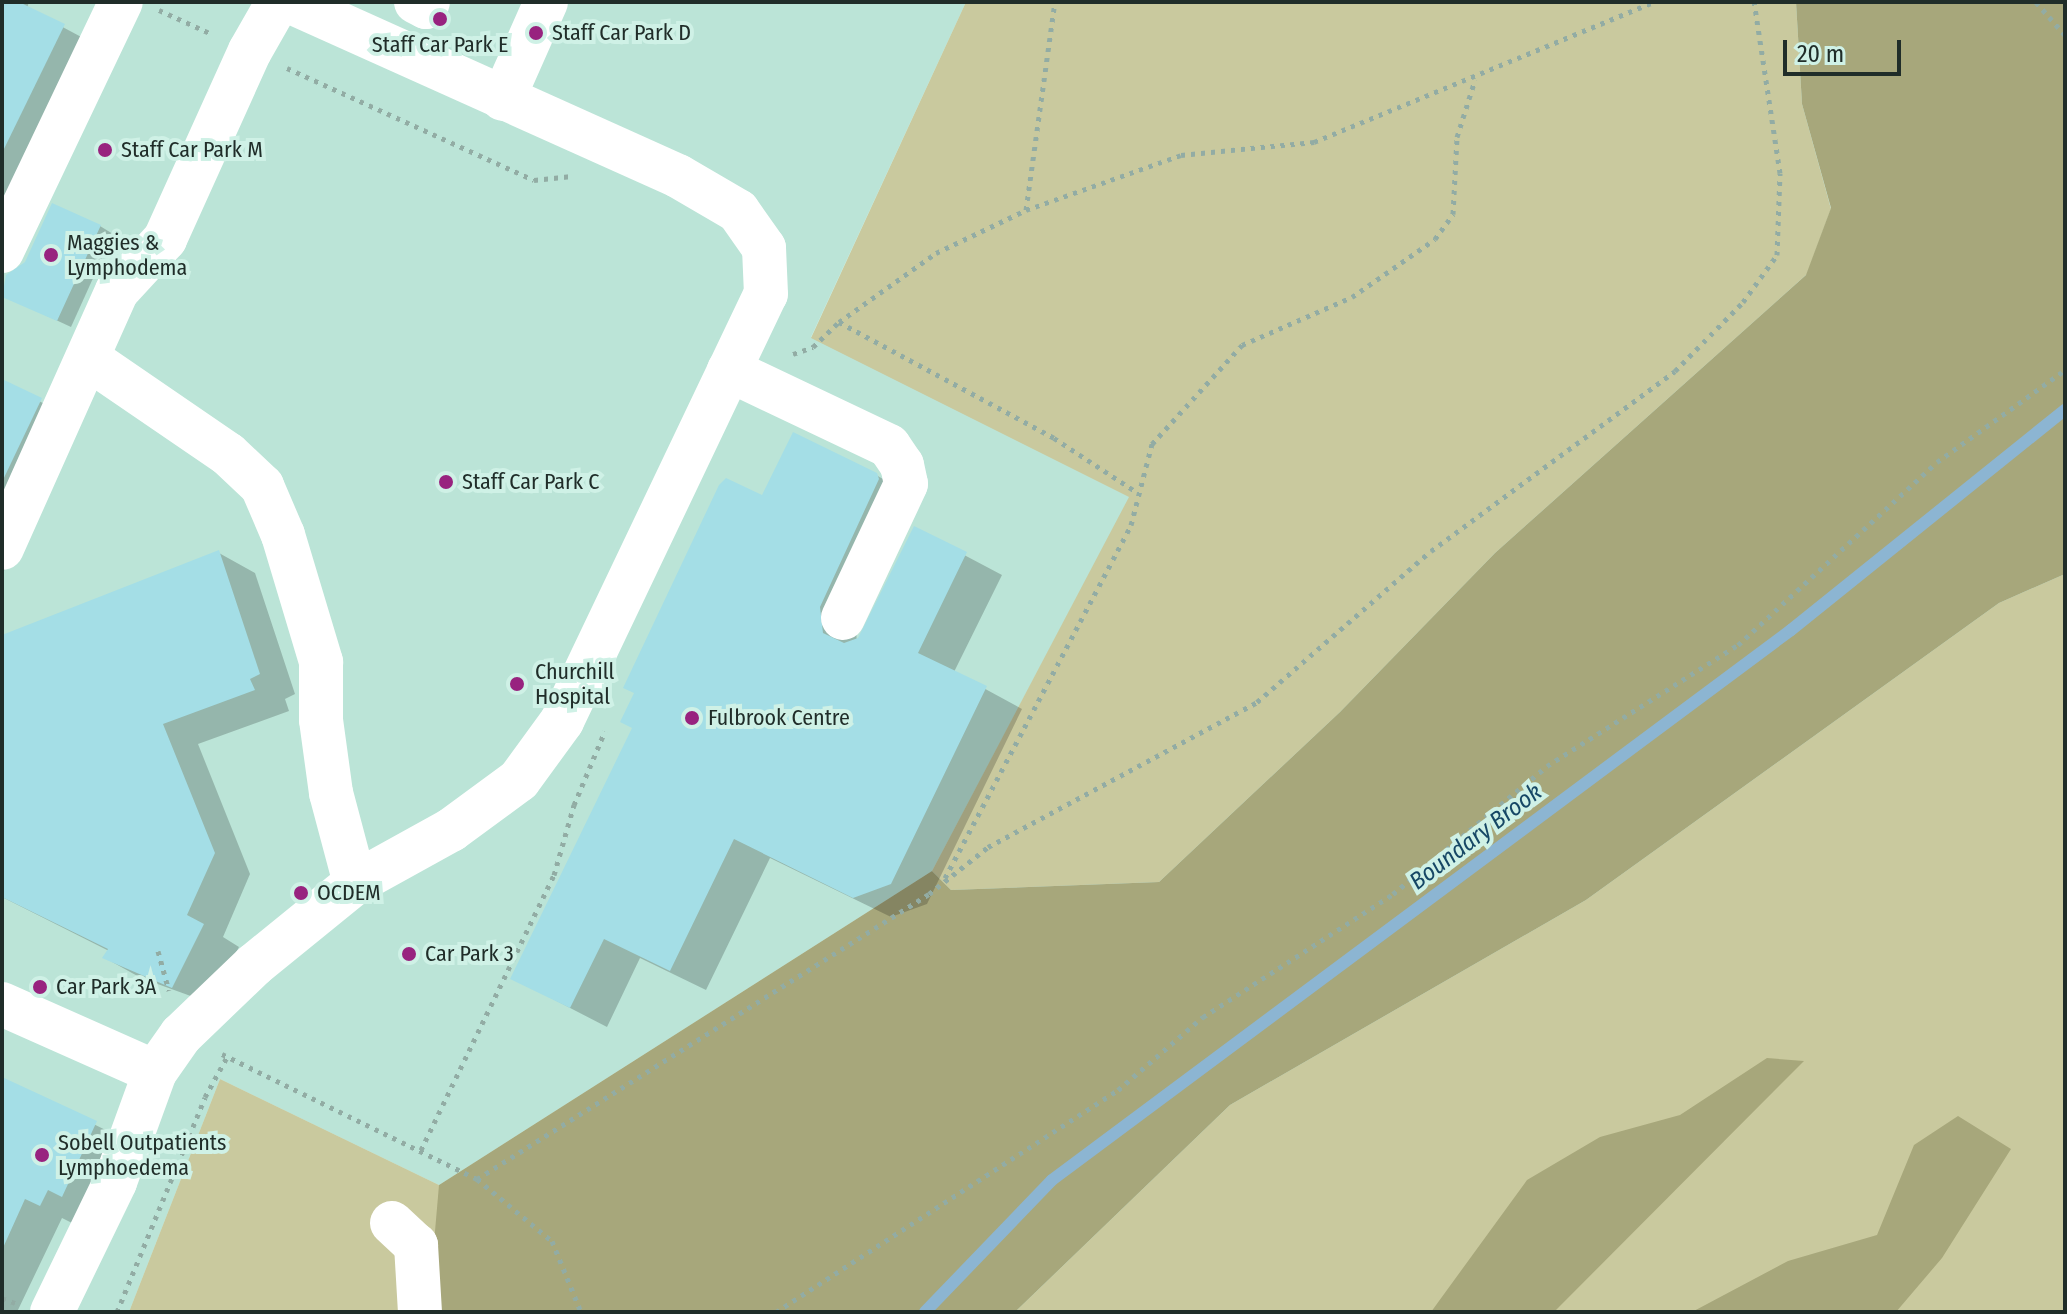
<!DOCTYPE html>
<html>
<head>
<meta charset="utf-8">
<style>
	body { margin:0 }
	#map { position:relative; width:2067px; height:1314px; overflow:hidden; background:#cff1e6; font-family:"Fira Sans Condensed",sans-serif }
	div>[style] { position:absolute }
	.built>* { inset:0; background:#bbe4d7 }
	.green>* { inset:0; background:#c9c99e }
	.forest>* { inset:0; background:#a7a77b }
	.shadow>* { inset:0; background:#0003 }
	.stream>* { height:12px; margin:-6px; padding:0 6px; transform-origin:6px; border-radius:6px; background:#8cb5d2 }
	.building>* { inset:0; background:#a4dee6 }
	.path>* { height:5px; margin-top:-2.5px; transform-origin:0; background:repeating-linear-gradient(90deg,#92aca4 0 4px,transparent 0 10px) }
	.minor>* { height:44px; margin:-22px; padding:0 22px; transform-origin:22px; border-radius:22px; background:#fff }
	.dots>* { width:22px; height:22px; translate:-50% -50%; box-sizing:border-box; border:4px solid #cff1e6; border-radius:50% }
	span { translate:-50% -50%; white-space:nowrap; text-align:center; line-height:1.15; -webkit-text-stroke:8px #cff1e6; paint-order:stroke }
	.poi-label { font-size:22px; color:#202d29 }
	.left { translate:0 -50%; text-align:left }
	.water-label { font-size:24px; color:#164765; font-style:italic }
	.frame { position:absolute; inset:0; border:4px solid #202d29; pointer-events:none }
	.scale { position:absolute; left:1783px; top:40px; width:118px; height:36px; box-sizing:border-box; border:4px solid #202d29; border-top:0; padding-left:10px; font-size:24px; line-height:28px; white-space:nowrap; color:#202d29; -webkit-text-stroke:6px #cff1e6; paint-order:stroke }
</style>
</head>
<body>
<div id="map">
	<div class="built">
		<i style="clip-path:polygon(2px 2px,966px 2px,811px 337px,1130px 497px,932px 871px,439px 1185px,220px 1079px,129px 1312px,2px 1312px)"></i>
	</div>
	<div class="green">
		<i style="clip-path:polygon(966px 2px,1796px 2px,1802px 104px,1831px 209px,1807px 274px,1495px 553px,1340px 712px,1159px 882px,951px 890px,932px 871px,1129px 497px,811px 338px)"></i>
		<i style="clip-path:polygon(2065px 574px,2065px 1312px,1015px 1312px,1230px 1105px,1586px 900px,1999px 603px)"></i>
		<i style="clip-path:polygon(220px 1079px,439px 1185px,443px 1312px,129px 1312px)"></i>
	</div>
	<div class="forest">
		<i style="clip-path:polygon(1796px 2px,2065px 2px,2065px 574px,1999px 603px,1586px 900px,1230px 1105px,1015px 1312px,428px 1312px,439px 1185px,932px 871px,951px 890px,1159px 882px,1340px 712px,1495px 553px,1806px 275px,1831px 208px,1802px 104px)"></i>
		<i style="clip-path:polygon(1767px 1058px,1804px 1061px,1554px 1312px,1431px 1312px,1527px 1180px,1600px 1137px,1680px 1115px)"></i>
		<i style="clip-path:polygon(1958px 1116px,2011px 1149px,1942px 1258px,1896px 1312px,1692px 1312px,1788px 1261px,1877px 1235px,1914px 1145px)"></i>
	</div>
	<div class="shadow">
		<i style="clip-path:polygon(2px 2px,29px 2px,27px 8px,100px 47px,2px 203px)"></i>
		<i style="clip-path:polygon(100px 226px,113px 234px,71px 327px,2px 295px,8px 276px)"></i>
		<i style="clip-path:polygon(2px 381px,76px 421px,2px 575px)"></i>
		<i style="clip-path:polygon(876px 475px,913px 496px,856px 629px,857px 644px,915px 529px,1002px 575px,954px 672px,1022px 709px,927px 904px,891px 917px,770px 858px,706px 990px,640px 958px,607px 1027px,512px 978px,763px 498px)"></i>
		<i style="clip-path:polygon(219px 553px,255px 573px,295px 694px,285px 699px,289px 711px,198px 744px,250px 874px,223px 937px,239px 947px,210px 1003px,141px 978px,105px 958px,109px 951px,2px 897px,2px 637px)"></i>
		<i style="clip-path:polygon(2px 1079px,132px 1143px,76px 1225px,62px 1218px,17px 1312px,2px 1312px)"></i>
	</div>
	<div class="stream">
		<i style="left:925px;top:1312px;width:183px;rotate:-46.1deg"></i>
		<i style="left:1052px;top:1180px;width:921px;rotate:-36.66deg"></i>
		<i style="left:1791px;top:630px;width:351px;rotate:-38.8deg"></i>
	</div>
	<div class="building">
		<i style="clip-path:polygon(2px 2px,19px 2px,65px 24px,2px 153px)"></i>
		<i style="clip-path:polygon(52px 203px,101px 225px,57px 321px,2px 297px,6px 275px,25px 262px)"></i>
		<i style="clip-path:polygon(2px 379px,42px 398px,2px 482px)"></i>
		<i style="clip-path:polygon(793px 432px,877px 473px,879px 479px,820px 607px,823px 633px,844px 643px,858px 638px,914px 526px,967px 552px,918px 653px,987px 686px,891px 884px,853px 898px,734px 839px,670px 971px,604px 939px,570px 1008px,510px 979px,632px 728px,620px 722px,634px 693px,623px 688px,719px 485px,726px 478px,762px 495px)"></i>
		<i style="clip-path:polygon(219px 550px,260px 674px,250px 679px,255px 690px,163px 724px,215px 853px,187px 915px,204px 924px,172px 988px,102px 958px,108px 949px,2px 897px,2px 635px)"></i>
		<i style="clip-path:polygon(2px 1077px,97px 1121px,62px 1197px,48px 1190px,40px 1206px,25px 1199px,2px 1250px)"></i>
	</div>
	<div class="path">
		<i style="left:2036px;top:2px;width:44px;rotate:48.7deg"></i>
		<i style="left:159px;top:10px;width:58px;rotate:24.4deg"></i>
		<i style="left:287px;top:68px;width:271px;rotate:24.4deg"></i>
		<i style="left:534px;top:180px;width:38px;rotate:-6deg"></i>
		<i style="left:1026px;top:210px;width:210px;rotate:-82.1deg"></i>
		<i style="left:839px;top:322px;width:244px;rotate:28.3deg"></i>
		<i style="left:1054px;top:438px;width:100px;rotate:33.2deg"></i>
		<i style="left:793px;top:354px;width:21px;rotate:-19deg"></i>
		<i style="left:813px;top:347px;width:36px;rotate:-44deg"></i>
		<i style="left:839px;top:322px;width:119px;rotate:-35.4deg"></i>
		<i style="left:936px;top:253px;width:100px;rotate:-25.5deg"></i>
		<i style="left:1026px;top:210px;width:164px;rotate:-19.5deg"></i>
		<i style="left:1181px;top:155px;width:134px;rotate:-5.6deg"></i>
		<i style="left:1314px;top:142px;width:367px;rotate:-22.4deg"></i>
		<i style="left:945px;top:878px;width:399px;rotate:-62.2deg"></i>
		<i style="left:1131px;top:525px;width:84px;rotate:-75.5deg"></i>
		<i style="left:1152px;top:444px;width:134px;rotate:-47.7deg"></i>
		<i style="left:1242px;top:345px;width:120px;rotate:-23.6deg"></i>
		<i style="left:1352px;top:297px;width:101px;rotate:-34.9deg"></i>
		<i style="left:1435px;top:239px;width:31px;rotate:-54deg"></i>
		<i style="left:1453px;top:214px;width:77px;rotate:-87deg"></i>
		<i style="left:1457px;top:137px;width:60px;rotate:-72.5deg"></i>
		<i style="left:158px;top:951px;width:41px;rotate:74.6deg"></i>
		<i style="left:222px;top:1054px;width:284px;rotate:26.1deg"></i>
		<i style="left:477px;top:1179px;width:97px;rotate:39.6deg"></i>
		<i style="left:552px;top:1241px;width:77px;rotate:67.8deg"></i>
		<i style="left:421px;top:1150px;width:305px;rotate:-64.2deg"></i>
		<i style="left:554px;top:875px;width:73px;rotate:-74.1deg"></i>
		<i style="left:574px;top:805px;width:80px;rotate:-67.3deg"></i>
		<i style="left:477px;top:1179px;width:534px;rotate:-32.23deg"></i>
		<i style="left:929px;top:894px;width:75px;rotate:-38.5deg"></i>
		<i style="left:988px;top:847px;width:306px;rotate:-28.3deg"></i>
		<i style="left:1257px;top:702px;width:230px;rotate:-41deg"></i>
		<i style="left:1431px;top:551px;width:303px;rotate:-36.4deg"></i>
		<i style="left:1675px;top:371px;width:97px;rotate:-45.4deg"></i>
		<i style="left:1743px;top:302px;width:58px;rotate:-54.1deg"></i>
		<i style="left:1777px;top:255px;width:82px;rotate:-87.9deg"></i>
		<i style="left:1780px;top:173px;width:173px;rotate:-98.6deg"></i>
		<i style="left:2px;top:1298px;width:14px;rotate:21deg"></i>
		<i style="left:117px;top:1312px;width:232px;rotate:-67.7deg"></i>
		<i style="left:205px;top:1097px;width:46px;rotate:-61.2deg"></i>
		<i style="left:776px;top:1312px;width:408px;rotate:-33deg"></i>
		<i style="left:1118px;top:1090px;width:112px;rotate:-40.7deg"></i>
		<i style="left:1203px;top:1017px;width:226px;rotate:-32.9deg"></i>
		<i style="left:1393px;top:894px;width:200px;rotate:-39.7deg"></i>
		<i style="left:1547px;top:766px;width:226px;rotate:-32.4deg"></i>
		<i style="left:1738px;top:645px;width:270px;rotate:-42.6deg"></i>
		<i style="left:1937px;top:462px;width:158px;rotate:-35.7deg"></i>
	</div>
	<div class="minor">
		<i style="left:416px;top:2px;width:11px;rotate:27deg"></i>
		<i style="left:426px;top:7px;width:5px;rotate:-68deg"></i>
		<i style="left:503px;top:99px;width:106px;rotate:-66.1deg"></i>
		<i style="left:2px;top:251px;width:276px;rotate:-64.5deg"></i>
		<i style="left:89px;top:359px;width:168px;rotate:34.4deg"></i>
		<i style="left:228px;top:454px;width:47px;rotate:43.3deg"></i>
		<i style="left:262px;top:486px;width:53px;rotate:66.8deg"></i>
		<i style="left:283px;top:535px;width:133px;rotate:73.3deg"></i>
		<i style="left:321px;top:662px;width:58px;rotate:90deg"></i>
		<i style="left:321px;top:720px;width:74px;rotate:82.2deg"></i>
		<i style="left:331px;top:793px;width:93px;rotate:75.1deg"></i>
		<i style="left:729px;top:370px;width:177px;rotate:25.4deg"></i>
		<i style="left:889px;top:446px;width:23px;rotate:56deg"></i>
		<i style="left:902px;top:465px;width:19px;rotate:78deg"></i>
		<i style="left:906px;top:484px;width:148px;rotate:115.2deg"></i>
		<i style="left:2px;top:548px;width:282px;rotate:-65.9deg"></i>
		<i style="left:117px;top:291px;width:71px;rotate:-47.3deg"></i>
		<i style="left:165px;top:239px;width:206px;rotate:-65.7deg"></i>
		<i style="left:250px;top:51px;width:56px;rotate:-60.3deg"></i>
		<i style="left:2px;top:1004px;width:167px;rotate:24deg"></i>
		<i style="left:392px;top:1223px;width:33px;rotate:43deg"></i>
		<i style="left:416px;top:1245px;width:67px;rotate:86.6deg"></i>
		<i style="left:52px;top:1312px;width:144px;rotate:-64.1deg"></i>
		<i style="left:115px;top:1182px;width:117px;rotate:-70deg"></i>
		<i style="left:155px;top:1072px;width:45px;rotate:-54.9deg"></i>
		<i style="left:181px;top:1035px;width:101px;rotate:-43.8deg"></i>
		<i style="left:254px;top:965px;width:130px;rotate:-39.1deg"></i>
		<i style="left:355px;top:883px;width:110px;rotate:-28.9deg"></i>
		<i style="left:451px;top:830px;width:84px;rotate:-36.3deg"></i>
		<i style="left:519px;top:780px;width:73px;rotate:-53.9deg"></i>
		<i style="left:562px;top:721px;width:473px;rotate:-64.5deg"></i>
		<i style="left:766px;top:294px;width:46px;rotate:-92.5deg"></i>
		<i style="left:764px;top:248px;width:45px;rotate:-125.1deg"></i>
		<i style="left:738px;top:211px;width:69px;rotate:-149.7deg"></i>
		<i style="left:678px;top:176px;width:425px;rotate:-155.8deg"></i>
	</div>
	<div class="dots">
		<i style="left:440px;top:19px;background:#98237f"></i>
		<i style="left:536px;top:33px;background:#98237f"></i>
		<i style="left:105px;top:150px;background:#98237f"></i>
		<i style="left:51px;top:255px;background:#98237f"></i>
		<i style="left:446px;top:482px;background:#98237f"></i>
		<i style="left:517px;top:684px;background:#98237f"></i>
		<i style="left:692px;top:718px;background:#98237f"></i>
		<i style="left:301px;top:893px;background:#98237f"></i>
		<i style="left:409px;top:954px;background:#98237f"></i>
		<i style="left:40px;top:987px;background:#98237f"></i>
		<i style="left:42px;top:1155px;background:#98237f"></i>
	</div>
	<div class="poi-label">
		<span class="left" style="left:552px;top:33px">Staff Car Park D</span>
		<span style="left:440px;top:45px">Staff Car Park E</span>
		<span class="left" style="left:121px;top:150px">Staff Car Park M</span>
		<span class="left" style="left:67px;top:255px">Maggies &amp;<br>Lymphodema</span>
		<span class="left" style="left:462px;top:482px">Staff Car Park C</span>
		<span class="left" style="left:535px;top:684px">Churchill<br>Hospital</span>
		<span class="left" style="left:708px;top:718px">Fulbrook Centre</span>
		<span class="left" style="left:317px;top:893px">OCDEM</span>
		<span class="left" style="left:425px;top:954px">Car Park 3</span>
		<span class="left" style="left:56px;top:987px">Car Park 3A</span>
		<span class="left" style="left:58px;top:1155px">Sobell Outpatients<br>Lymphoedema</span>
	</div>
	<div class="water-label">
		<span style="left:1476px;top:837px;rotate:-37deg">Boundary Brook</span>
	</div>
	<div class="frame"></div>
	<div class="scale">20 m</div>
</div>
</body>
</html>
